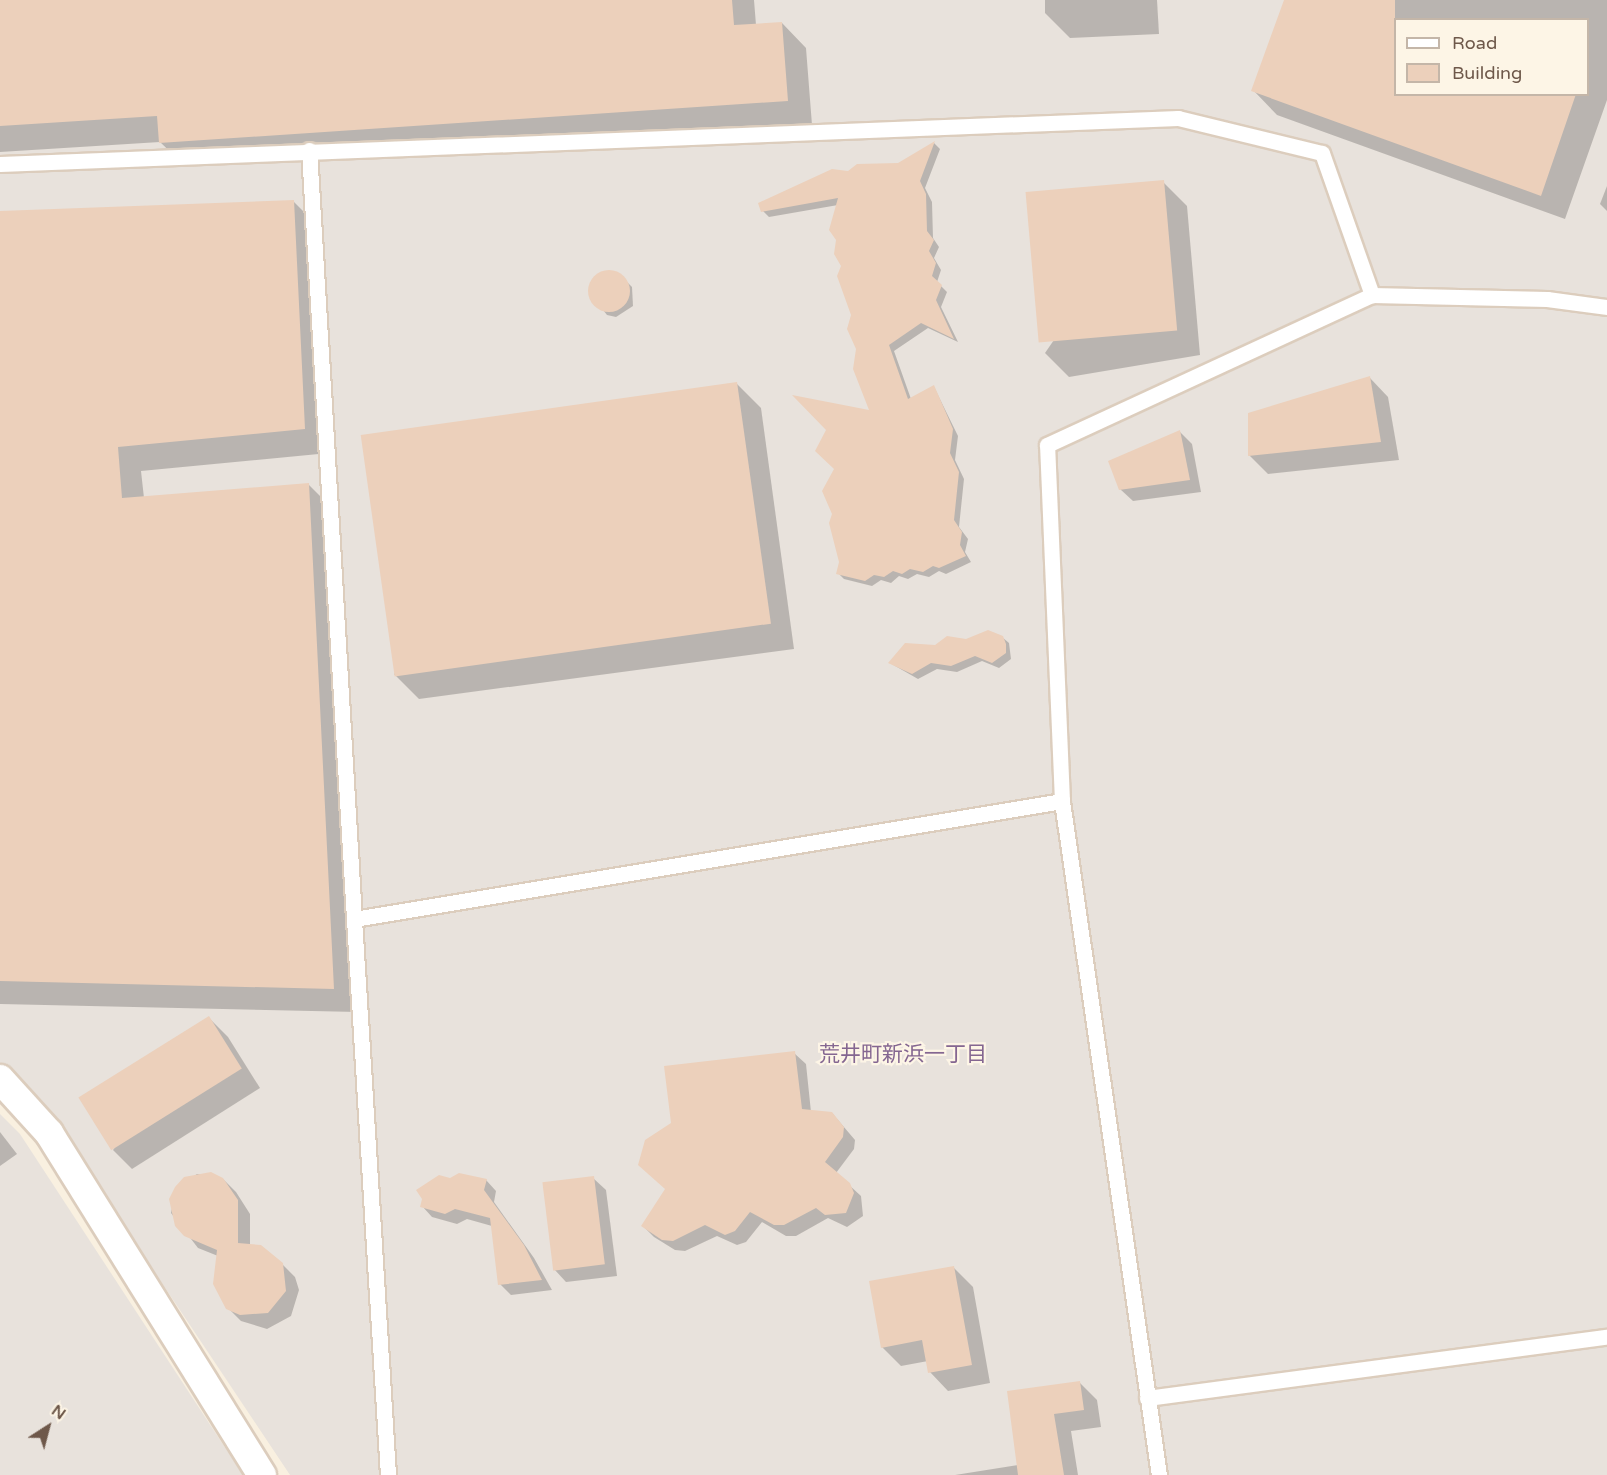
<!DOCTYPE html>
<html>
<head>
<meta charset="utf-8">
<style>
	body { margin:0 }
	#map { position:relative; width:1607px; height:1475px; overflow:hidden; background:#f9f0e0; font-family:"Varela Round","Noto Sans JP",sans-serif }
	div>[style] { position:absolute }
	.industrial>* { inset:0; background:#e8e2dc }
	.shadow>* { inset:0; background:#0003 }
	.building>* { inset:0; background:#ecd0bb; transform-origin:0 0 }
	.round { border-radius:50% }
	.roads { filter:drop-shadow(2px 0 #dccdbd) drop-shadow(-2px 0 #dccdbd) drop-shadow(0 2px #dccdbd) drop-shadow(0 -2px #dccdbd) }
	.lane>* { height:15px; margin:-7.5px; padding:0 7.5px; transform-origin:7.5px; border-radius:7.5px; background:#fff }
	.street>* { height:28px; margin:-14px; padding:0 14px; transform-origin:14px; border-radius:14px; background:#fff }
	span { translate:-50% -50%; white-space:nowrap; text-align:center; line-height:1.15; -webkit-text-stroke:4.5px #fdf5e6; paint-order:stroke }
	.neighbourhood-label { font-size:21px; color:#846691 }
	.legend { position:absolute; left:1394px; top:18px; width:195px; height:78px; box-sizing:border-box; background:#fdf5e6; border:2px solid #c4b6a8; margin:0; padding:8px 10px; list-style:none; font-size:18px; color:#6e584a }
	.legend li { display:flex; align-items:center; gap:12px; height:30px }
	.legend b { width:30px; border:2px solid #c4b6a8 }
	.north { position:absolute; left:18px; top:1397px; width:60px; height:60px; -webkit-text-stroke:4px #fdf5e6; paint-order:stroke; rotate:36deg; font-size:16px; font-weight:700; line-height:24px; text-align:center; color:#6e584a }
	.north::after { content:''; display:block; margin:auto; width:21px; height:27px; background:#6e584a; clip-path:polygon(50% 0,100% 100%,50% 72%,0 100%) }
</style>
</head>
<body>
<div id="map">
	<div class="industrial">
		<i style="clip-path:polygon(evenodd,0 0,1607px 0,1607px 1475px,290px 1475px,63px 1135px,0 1068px,0 0,1396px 20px,1588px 20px,1588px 94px,1396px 94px,1396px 20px)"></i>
		<i style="clip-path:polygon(0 1114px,20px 1134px,243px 1475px,0 1475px)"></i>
	</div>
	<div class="shadow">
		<i style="clip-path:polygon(0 0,754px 0,756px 25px,782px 23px,806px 48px,812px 125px,185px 166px,160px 142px,0 152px)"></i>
		<i style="clip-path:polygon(1045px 0,1157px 0,1159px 34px,1070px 38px,1045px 13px)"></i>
		<i style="clip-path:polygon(evenodd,1285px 0,1607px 0,1607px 100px,1565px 219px,1277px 115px,1253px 90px,1285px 0,1396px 20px,1588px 20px,1588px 94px,1396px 94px,1396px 20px)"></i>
		<i style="clip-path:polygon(934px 143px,940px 149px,925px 188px,932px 202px,933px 238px,939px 247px,934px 258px,941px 270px,937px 282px,947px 292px,941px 307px,958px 342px,928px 328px,894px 351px,911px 399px,934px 387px,958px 436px,955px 460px,964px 479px,959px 527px,968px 539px,965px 552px,971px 562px,946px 574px,939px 571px,929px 577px,917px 574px,908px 579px,899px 576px,891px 583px,881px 580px,872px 586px,844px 579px,838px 573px,872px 412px,842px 265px,838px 205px,769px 217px,763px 211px,848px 172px,898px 164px)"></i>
		<i style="clip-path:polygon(1163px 182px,1187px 206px,1200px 355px,1069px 377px,1045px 353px)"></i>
		<i style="clip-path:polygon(1607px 186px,1607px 211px,1600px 204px)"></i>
		<i style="clip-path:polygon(293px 201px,318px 226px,329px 453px,141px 471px,144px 498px,309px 485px,333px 509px,358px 1012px,0 1004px,0 212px)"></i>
		<i style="clip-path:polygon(608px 271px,618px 273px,632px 287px,633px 306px,616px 317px,607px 315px,589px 292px,591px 282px)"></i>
		<i style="clip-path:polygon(1370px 378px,1388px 397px,1399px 460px,1268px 474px,1249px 455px)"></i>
		<i style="clip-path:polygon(736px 383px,761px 408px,794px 649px,419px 699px,394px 674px)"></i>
		<i style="clip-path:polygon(1179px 431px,1192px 444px,1201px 492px,1133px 501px,1120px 489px)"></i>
		<i style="clip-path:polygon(1002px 637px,1009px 643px,1011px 659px,999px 668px,982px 661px,957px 672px,937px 669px,918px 679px,890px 663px,935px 646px)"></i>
		<i style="clip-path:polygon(209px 1018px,228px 1037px,260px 1088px,132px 1169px,113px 1150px)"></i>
		<i style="clip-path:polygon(794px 1053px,806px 1064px,811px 1112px,832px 1113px,855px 1140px,854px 1149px,836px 1173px,861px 1196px,863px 1216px,847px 1227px,828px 1218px,796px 1236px,786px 1236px,762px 1222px,746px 1242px,737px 1245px,717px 1236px,685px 1251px,675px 1250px,654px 1237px,643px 1226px)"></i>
		<i style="clip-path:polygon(0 1132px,17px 1154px,0 1166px)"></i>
		<i style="clip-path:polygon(197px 1174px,223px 1179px,236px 1192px,250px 1214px,250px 1245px,282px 1264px,295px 1277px,299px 1290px,291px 1316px,267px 1329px,241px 1321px,228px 1308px,218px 1256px,198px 1248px,171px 1213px,176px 1188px)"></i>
		<i style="clip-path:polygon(593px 1178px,606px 1190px,617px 1276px,566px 1282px,554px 1269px)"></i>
		<i style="clip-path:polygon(450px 1180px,486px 1180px,496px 1191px,494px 1202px,534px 1258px,552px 1290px,511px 1295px,500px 1284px,492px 1226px,467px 1219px,457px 1224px,432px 1217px,422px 1206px)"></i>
		<i style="clip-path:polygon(954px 1268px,973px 1287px,990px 1383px,948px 1391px,930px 1372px,928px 1361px,901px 1366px,882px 1347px)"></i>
		<i style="clip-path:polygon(1079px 1382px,1097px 1400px,1101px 1427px,1071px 1431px,1078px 1475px,955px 1475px,1018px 1465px,1009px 1392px)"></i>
	</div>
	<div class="building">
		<i style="clip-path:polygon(0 0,732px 0,734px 25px,782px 22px,788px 101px,159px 143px,157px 116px,0 126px)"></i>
		<i style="clip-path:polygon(1284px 0,1395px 0,1395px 94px,1576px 94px,1541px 196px,1251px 91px)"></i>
		<i style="clip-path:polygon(935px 141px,920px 181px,926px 194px,927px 231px,934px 240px,929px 251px,936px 263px,932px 276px,942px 285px,936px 300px,954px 339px,921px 323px,889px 345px,908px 399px,934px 385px,953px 429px,950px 453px,959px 472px,954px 520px,962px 532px,960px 545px,966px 556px,939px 568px,933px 566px,923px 572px,910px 569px,902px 574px,893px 571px,884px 577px,874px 575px,865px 581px,836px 574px,839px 562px,829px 523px,832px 514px,822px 491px,834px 469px,815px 451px,826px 430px,792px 395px,869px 410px,853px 369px,856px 349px,847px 329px,851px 315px,837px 276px,841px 266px,834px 254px,836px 240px,829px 230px,838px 198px,761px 212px,758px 203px,832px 169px,848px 171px,857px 164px,898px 163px)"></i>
		<i style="left:1164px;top:180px;width:151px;height:139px;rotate:85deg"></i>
		<i style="clip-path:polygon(294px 200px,305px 429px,118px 447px,122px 498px,309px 483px,334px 989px,0 981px,0 211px)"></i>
		<i class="round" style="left:588px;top:270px;width:42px;height:42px"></i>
		<i style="clip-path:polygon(1370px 376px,1381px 442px,1248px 456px,1248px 413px)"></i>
		<i style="left:737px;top:382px;width:244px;height:380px;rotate:82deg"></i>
		<i style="clip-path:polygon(1180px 430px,1190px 480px,1119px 490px,1108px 461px)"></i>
		<i style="clip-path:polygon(988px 630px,1003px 636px,1006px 644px,1006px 653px,992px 663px,975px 656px,951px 666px,931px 663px,912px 674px,888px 663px,905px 643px,935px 645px,947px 636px,966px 639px)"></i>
		<i style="left:209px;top:1016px;width:62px;height:154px;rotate:58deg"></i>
		<i style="clip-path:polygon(795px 1051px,802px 1109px,832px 1112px,844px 1127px,843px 1137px,825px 1162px,850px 1183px,854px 1193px,846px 1213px,825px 1215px,816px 1208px,784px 1225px,774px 1225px,750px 1212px,735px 1231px,725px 1235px,705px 1225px,673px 1241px,662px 1240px,641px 1226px,665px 1189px,638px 1165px,645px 1140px,671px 1123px,664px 1066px)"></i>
		<i style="clip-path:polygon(211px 1172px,223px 1178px,238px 1200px,238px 1243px,261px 1245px,283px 1263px,286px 1291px,268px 1313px,240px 1315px,226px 1309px,213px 1284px,217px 1250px,184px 1236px,175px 1226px,169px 1199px,175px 1187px,184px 1177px)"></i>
		<i style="clip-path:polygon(459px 1173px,487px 1179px,484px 1190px,524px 1245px,542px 1280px,498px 1285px,490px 1218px,455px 1209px,445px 1214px,420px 1207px,422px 1199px,416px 1190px,439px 1175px,450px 1178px)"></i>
		<i style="left:594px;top:1176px;width:89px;height:52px;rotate:83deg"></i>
		<i style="clip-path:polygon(954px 1266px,972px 1365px,928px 1373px,922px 1340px,881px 1348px,869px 1281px)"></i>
		<i style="clip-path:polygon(1080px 1381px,1084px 1410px,1054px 1414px,1064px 1475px,1018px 1475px,1007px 1391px)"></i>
	</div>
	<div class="roads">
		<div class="lane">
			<i style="left:309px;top:150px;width:770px;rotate:86.65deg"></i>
			<i style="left:0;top:164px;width:1179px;rotate:-2.24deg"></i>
			<i style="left:1178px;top:118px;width:148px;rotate:13.7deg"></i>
			<i style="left:1322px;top:153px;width:151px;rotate:70.6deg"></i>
			<i style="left:1147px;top:1398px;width:464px;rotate:-7.6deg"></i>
			<i style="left:388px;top:1475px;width:557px;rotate:-93.5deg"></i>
			<i style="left:354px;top:919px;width:718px;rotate:-9.46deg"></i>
			<i style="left:1159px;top:1475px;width:681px;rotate:-98.19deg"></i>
			<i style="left:1062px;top:801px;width:356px;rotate:-92.4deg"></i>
			<i style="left:1047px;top:445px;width:358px;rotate:-24.8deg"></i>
			<i style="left:1372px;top:295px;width:175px;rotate:1.3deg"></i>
			<i style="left:1547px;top:299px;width:61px;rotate:7.6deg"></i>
		</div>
		<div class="street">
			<i style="left:0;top:1079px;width:73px;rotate:47.8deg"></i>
			<i style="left:49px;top:1133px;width:403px;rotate:58.1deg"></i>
		</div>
	</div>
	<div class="neighbourhood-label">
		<span style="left:903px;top:1055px">荒井町新浜一丁目</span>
	</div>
	<ul class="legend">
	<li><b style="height:8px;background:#fff"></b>Road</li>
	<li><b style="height:16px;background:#ecd0bb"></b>Building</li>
	</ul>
	<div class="north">N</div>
</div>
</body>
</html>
